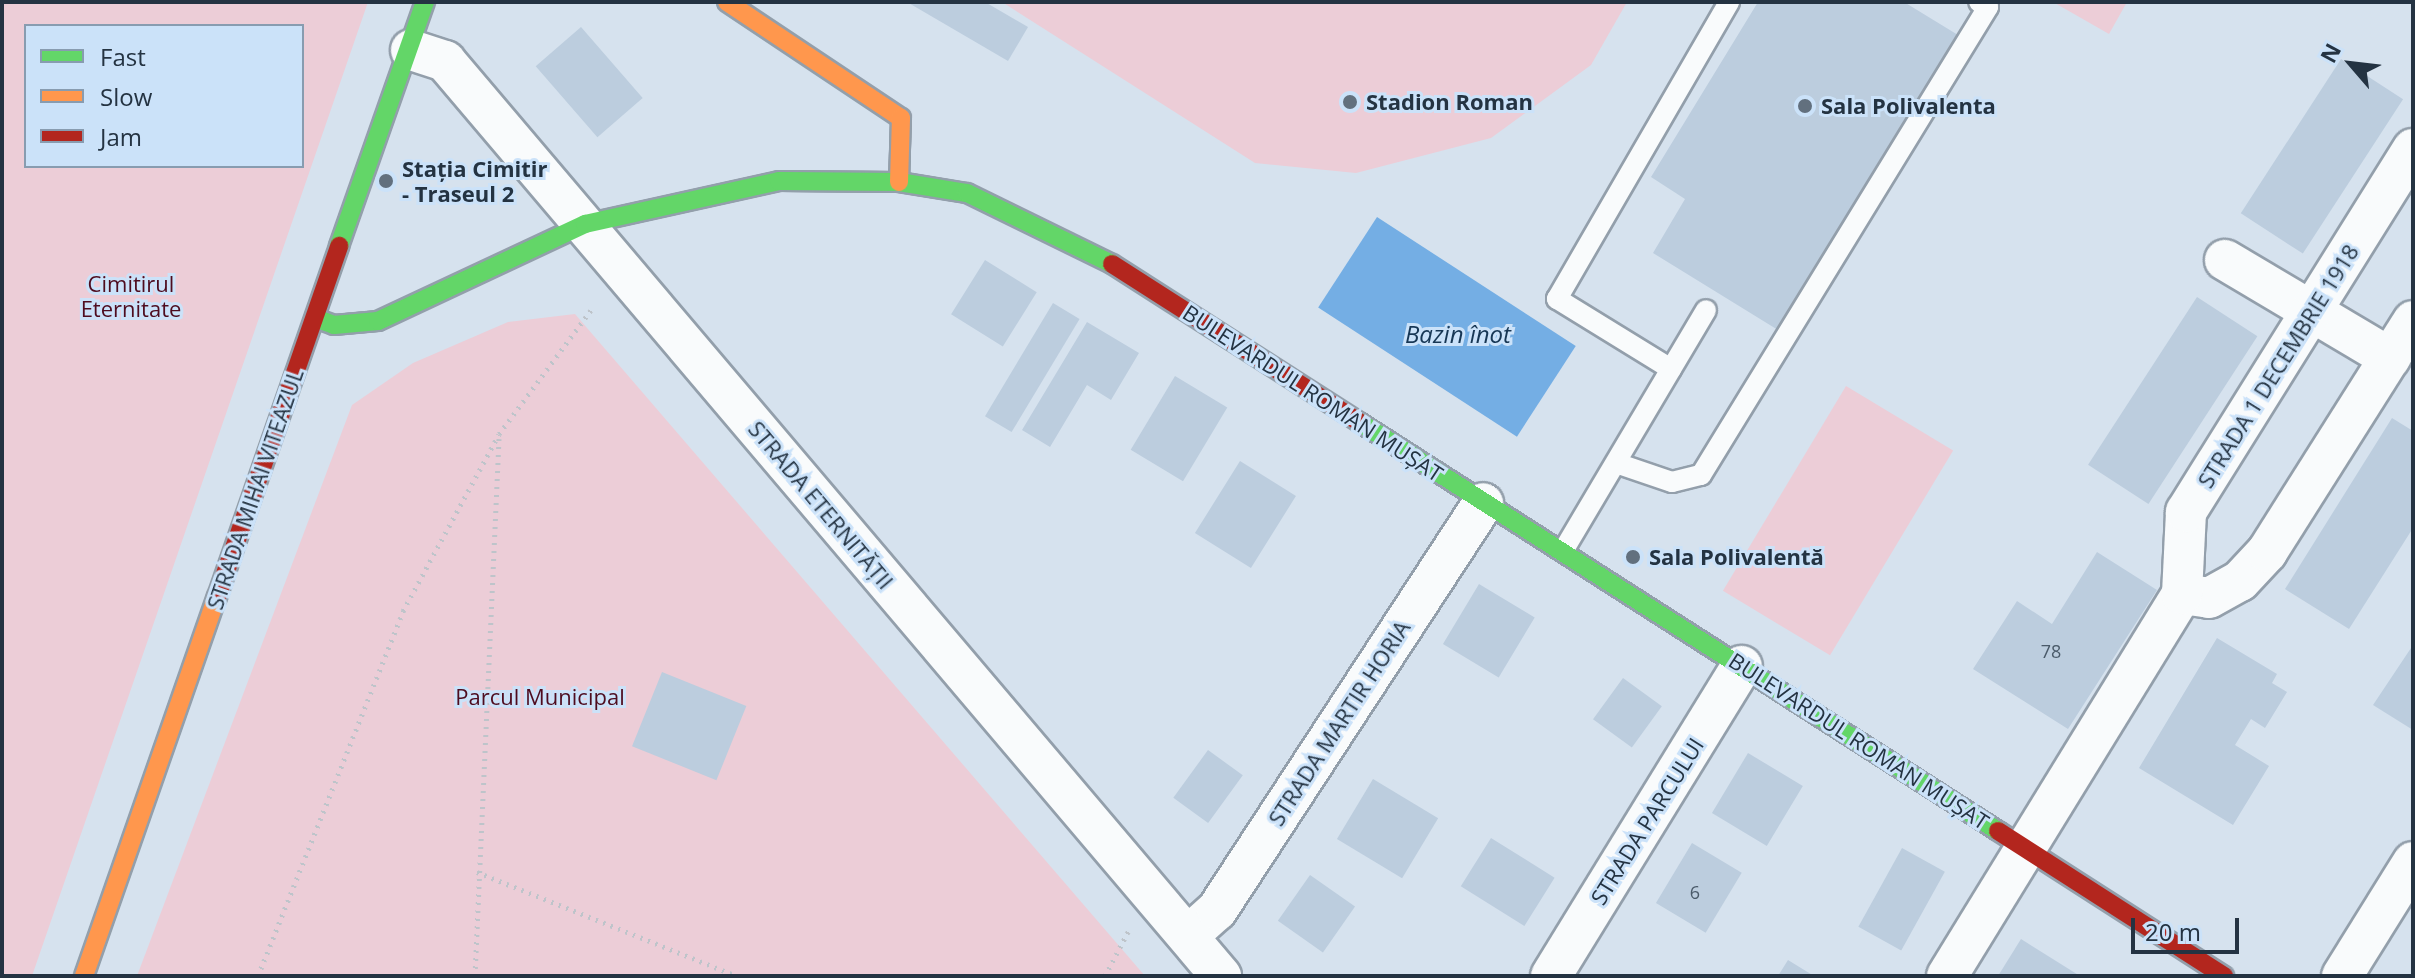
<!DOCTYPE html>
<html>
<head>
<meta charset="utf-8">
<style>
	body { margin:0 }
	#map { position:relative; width:2415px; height:978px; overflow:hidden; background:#d6e2ee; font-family:"Open Sans",sans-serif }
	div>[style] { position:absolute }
	.green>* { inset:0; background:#eccdd7; transform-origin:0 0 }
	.water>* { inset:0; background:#74aee4; transform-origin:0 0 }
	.building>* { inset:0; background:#bccdde; transform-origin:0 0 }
	.path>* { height:5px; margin-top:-2.5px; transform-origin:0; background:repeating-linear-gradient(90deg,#bec4ca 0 2px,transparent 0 8px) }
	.roads { filter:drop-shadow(2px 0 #939fab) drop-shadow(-2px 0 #939fab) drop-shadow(0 2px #939fab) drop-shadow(0 -2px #939fab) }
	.lane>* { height:20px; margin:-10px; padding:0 10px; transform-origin:10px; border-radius:10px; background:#f9fbfc }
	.street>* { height:40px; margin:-20px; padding:0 20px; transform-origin:20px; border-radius:20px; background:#f9fbfc }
	.fast>* { height:18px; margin:-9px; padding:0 9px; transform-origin:9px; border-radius:9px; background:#63d668 }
	.slow>* { height:18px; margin:-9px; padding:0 9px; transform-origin:9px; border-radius:9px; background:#ff974d }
	.jam>* { height:18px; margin:-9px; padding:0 9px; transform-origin:9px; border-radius:9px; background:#b3261e }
	.dots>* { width:22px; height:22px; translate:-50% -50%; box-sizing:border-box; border:4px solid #cbe2f9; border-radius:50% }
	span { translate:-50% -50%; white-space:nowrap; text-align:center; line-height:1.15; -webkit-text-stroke:6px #cbe2f9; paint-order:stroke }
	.number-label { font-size:18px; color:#4a5a69 }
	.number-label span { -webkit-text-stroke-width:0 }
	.poi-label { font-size:22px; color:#243342; font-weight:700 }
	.left { translate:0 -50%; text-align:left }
	.park-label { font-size:22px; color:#4e0c1f }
	.street-label { font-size:22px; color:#243342 }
	.water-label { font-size:24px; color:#173755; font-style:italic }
	.frame { position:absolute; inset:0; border:4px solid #243342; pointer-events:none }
	.legend { position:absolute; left:24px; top:24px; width:280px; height:144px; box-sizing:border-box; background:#cbe2f9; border:2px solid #889cb0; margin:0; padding:10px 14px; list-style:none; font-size:24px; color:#243342 }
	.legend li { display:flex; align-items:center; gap:16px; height:40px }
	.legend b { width:40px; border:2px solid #889cb0 }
	.north { position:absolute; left:2311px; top:24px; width:80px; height:80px; -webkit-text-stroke:6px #cbe2f9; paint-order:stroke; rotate:298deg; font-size:22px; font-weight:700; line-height:32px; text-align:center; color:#243342 }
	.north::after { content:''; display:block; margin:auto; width:28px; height:36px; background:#243342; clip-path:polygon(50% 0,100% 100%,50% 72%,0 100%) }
	.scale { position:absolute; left:2131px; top:918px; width:108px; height:36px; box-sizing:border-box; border:4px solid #243342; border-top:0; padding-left:10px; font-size:24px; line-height:28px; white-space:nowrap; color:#243342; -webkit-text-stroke:6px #cbe2f9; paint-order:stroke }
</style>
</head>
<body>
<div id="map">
	<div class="green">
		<i style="clip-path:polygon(evenodd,2px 2px,368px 2px,32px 976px,2px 976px,2px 2px,26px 26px,302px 26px,302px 166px,26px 166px,26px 26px)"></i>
		<i style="clip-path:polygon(1002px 2px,1627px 2px,1591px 65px,1491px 138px,1356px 173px,1255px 163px)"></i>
		<i style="clip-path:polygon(2053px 2px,2127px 2px,2109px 34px)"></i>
		<i style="clip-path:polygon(575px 314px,1145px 976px,137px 976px,352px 405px,413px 363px,508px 322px)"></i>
		<i style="left:1846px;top:386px;width:125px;height:239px;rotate:31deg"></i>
	</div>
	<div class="water">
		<i style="left:1377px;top:217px;width:237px;height:108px;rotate:33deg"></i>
	</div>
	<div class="building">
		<i style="clip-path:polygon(907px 2px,985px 2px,1028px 27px,1008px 61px)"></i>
		<i style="clip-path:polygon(1758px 2px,1904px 2px,1958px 35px,1778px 330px,1653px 253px,1685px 199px,1651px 177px)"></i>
		<i style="left:581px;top:27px;width:94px;height:60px;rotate:49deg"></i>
		<i style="left:2341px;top:59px;width:74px;height:184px;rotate:33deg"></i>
		<i style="left:985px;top:260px;width:61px;height:64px;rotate:32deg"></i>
		<i style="left:2197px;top:297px;width:72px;height:200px;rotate:33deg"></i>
		<i style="left:1053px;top:303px;width:31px;height:132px;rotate:31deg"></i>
		<i style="clip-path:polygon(1087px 322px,1139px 353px,1111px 400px,1087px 385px,1050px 447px,1022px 430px)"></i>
		<i style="left:1175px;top:376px;width:61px;height:86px;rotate:31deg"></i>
		<i style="clip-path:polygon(2392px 418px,2413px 431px,2413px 528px,2349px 629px,2285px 589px)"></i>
		<i style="left:1240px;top:461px;width:66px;height:85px;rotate:32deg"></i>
		<i style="clip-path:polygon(2097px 552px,2157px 590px,2068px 729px,1973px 669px,2017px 601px,2052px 624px)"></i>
		<i style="left:1479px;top:584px;width:65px;height:70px;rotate:31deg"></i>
		<i style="clip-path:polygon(2217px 638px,2277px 674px,2272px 683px,2287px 692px,2265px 728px,2251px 719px,2235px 745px,2269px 766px,2233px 825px,2139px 768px)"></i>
		<i style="clip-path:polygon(2413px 645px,2413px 730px,2373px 705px)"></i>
		<i style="left:662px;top:672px;width:91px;height:80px;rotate:22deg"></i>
		<i style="left:1623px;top:678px;width:48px;height:51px;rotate:36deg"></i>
		<i style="left:1208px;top:750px;width:43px;height:59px;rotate:36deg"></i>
		<i style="left:1748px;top:753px;width:64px;height:70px;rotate:31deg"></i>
		<i style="left:1373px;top:779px;width:76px;height:70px;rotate:31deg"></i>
		<i style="left:1491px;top:838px;width:75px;height:57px;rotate:32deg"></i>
		<i style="left:1692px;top:843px;width:58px;height:70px;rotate:31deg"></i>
		<i style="left:1902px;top:848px;width:49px;height:90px;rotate:29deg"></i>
		<i style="left:1310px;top:875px;width:55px;height:56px;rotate:35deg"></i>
		<i style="clip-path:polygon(2021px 939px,2080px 976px,1998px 976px)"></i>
		<i style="clip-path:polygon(1788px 960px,1814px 976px,1778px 976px)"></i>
	</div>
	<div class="path">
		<i style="left:477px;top:872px;width:280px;rotate:21.8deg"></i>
		<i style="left:258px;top:976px;width:393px;rotate:-68.3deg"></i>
		<i style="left:403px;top:611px;width:201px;rotate:-61.5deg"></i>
		<i style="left:499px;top:434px;width:159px;rotate:-53.4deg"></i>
		<i style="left:475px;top:976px;width:538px;rotate:-87.44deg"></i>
		<i style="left:1105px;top:976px;width:54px;rotate:-62.5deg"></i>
	</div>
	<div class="roads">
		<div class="lane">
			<i style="left:1671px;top:369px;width:134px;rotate:-148.4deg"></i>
			<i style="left:1557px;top:299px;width:343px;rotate:-59.9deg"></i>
			<i style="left:1616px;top:463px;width:59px;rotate:18.7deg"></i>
			<i style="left:1672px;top:482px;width:30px;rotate:-14deg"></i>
			<i style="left:1701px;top:475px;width:549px;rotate:-58.48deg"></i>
			<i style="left:1988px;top:7px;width:10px;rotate:-151deg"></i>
			<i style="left:1563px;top:551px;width:280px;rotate:-59.3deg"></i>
		</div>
		<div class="street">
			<i style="left:411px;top:50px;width:36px;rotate:18deg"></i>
			<i style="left:445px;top:61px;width:1200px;rotate:49.7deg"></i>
			<i style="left:2225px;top:260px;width:192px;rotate:30.7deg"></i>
			<i style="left:2182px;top:594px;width:27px;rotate:8deg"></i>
			<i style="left:2209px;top:598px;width:35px;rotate:-29deg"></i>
			<i style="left:2240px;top:581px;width:40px;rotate:-47deg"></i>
			<i style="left:2267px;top:552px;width:273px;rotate:-57.7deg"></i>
			<i style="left:1188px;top:936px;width:39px;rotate:-42deg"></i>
			<i style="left:1217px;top:910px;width:486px;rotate:-56.8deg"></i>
			<i style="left:1551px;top:976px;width:364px;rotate:-58.4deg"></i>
			<i style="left:1947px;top:976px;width:448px;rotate:-58.4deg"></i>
			<i style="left:2182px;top:594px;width:82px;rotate:-87.2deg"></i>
			<i style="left:2186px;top:512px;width:428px;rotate:-58deg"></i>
			<i style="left:2342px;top:976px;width:134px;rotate:-58.1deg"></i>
		</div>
		<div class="fast">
			<i style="left:339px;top:246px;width:259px;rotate:-70.6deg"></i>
			<i style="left:315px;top:318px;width:20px;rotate:20deg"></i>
			<i style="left:334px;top:325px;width:44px;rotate:-5.2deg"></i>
			<i style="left:378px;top:321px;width:229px;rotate:-25.1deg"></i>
			<i style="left:585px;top:224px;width:199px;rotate:-12.5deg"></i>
			<i style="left:779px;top:181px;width:120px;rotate:0.5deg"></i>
			<i style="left:899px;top:182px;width:69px;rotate:9.2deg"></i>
			<i style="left:967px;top:193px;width:161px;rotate:26.1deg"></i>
			<i style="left:1359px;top:422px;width:759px;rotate:32.62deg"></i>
		</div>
		<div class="slow">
			<i style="left:727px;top:2px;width:209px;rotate:33.7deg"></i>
			<i style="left:901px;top:118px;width:64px;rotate:91.8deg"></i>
			<i style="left:84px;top:976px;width:402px;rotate:-70.7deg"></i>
		</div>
		<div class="jam">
			<i style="left:1112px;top:264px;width:293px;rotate:32.6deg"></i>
			<i style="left:217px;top:597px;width:372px;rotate:-70.8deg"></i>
			<i style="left:1998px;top:831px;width:269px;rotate:32.7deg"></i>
		</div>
	</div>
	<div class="dots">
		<i style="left:1350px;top:102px;background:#62707e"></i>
		<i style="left:1805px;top:106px;background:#62707e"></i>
		<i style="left:386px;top:181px;background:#62707e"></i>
		<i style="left:1633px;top:557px;background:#62707e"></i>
	</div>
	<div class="number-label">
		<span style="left:2051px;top:651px">78</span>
		<span style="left:1695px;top:892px">6</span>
	</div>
	<div class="poi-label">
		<span class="left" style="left:1366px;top:102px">Stadion Roman</span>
		<span class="left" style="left:1821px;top:106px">Sala Polivalenta</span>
		<span class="left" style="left:402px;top:181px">Stația Cimitir<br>- Traseul 2</span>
		<span class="left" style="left:1649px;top:557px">Sala Polivalentă</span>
	</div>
	<div class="park-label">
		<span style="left:131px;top:296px">Cimitirul<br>Eternitate</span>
		<span style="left:540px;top:697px">Parcul Municipal</span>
	</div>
	<div class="street-label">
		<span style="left:2278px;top:366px;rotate:-58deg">STRADA 1 DECEMBRIE 1918</span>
		<span style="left:1313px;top:393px;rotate:33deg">BULEVARDUL ROMAN MUȘAT</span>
		<span style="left:255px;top:489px;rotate:-71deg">STRADA MIHAI VITEAZUL</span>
		<span style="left:821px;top:505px;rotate:50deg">STRADA ETERNITĂȚII</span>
		<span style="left:1339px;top:723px;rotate:-57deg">STRADA MARTIR HORIA</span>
		<span style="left:1859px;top:741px;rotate:33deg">BULEVARDUL ROMAN MUȘAT</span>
		<span style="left:1647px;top:821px;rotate:-58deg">STRADA PARCULUI</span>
	</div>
	<div class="water-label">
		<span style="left:1458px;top:334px">Bazin înot</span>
	</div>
	<div class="frame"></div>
	<ul class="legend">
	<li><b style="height:10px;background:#63d668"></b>Fast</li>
	<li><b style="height:10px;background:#ff974d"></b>Slow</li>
	<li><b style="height:10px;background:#b3261e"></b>Jam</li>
	</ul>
	<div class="north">N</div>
	<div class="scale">20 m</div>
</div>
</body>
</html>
